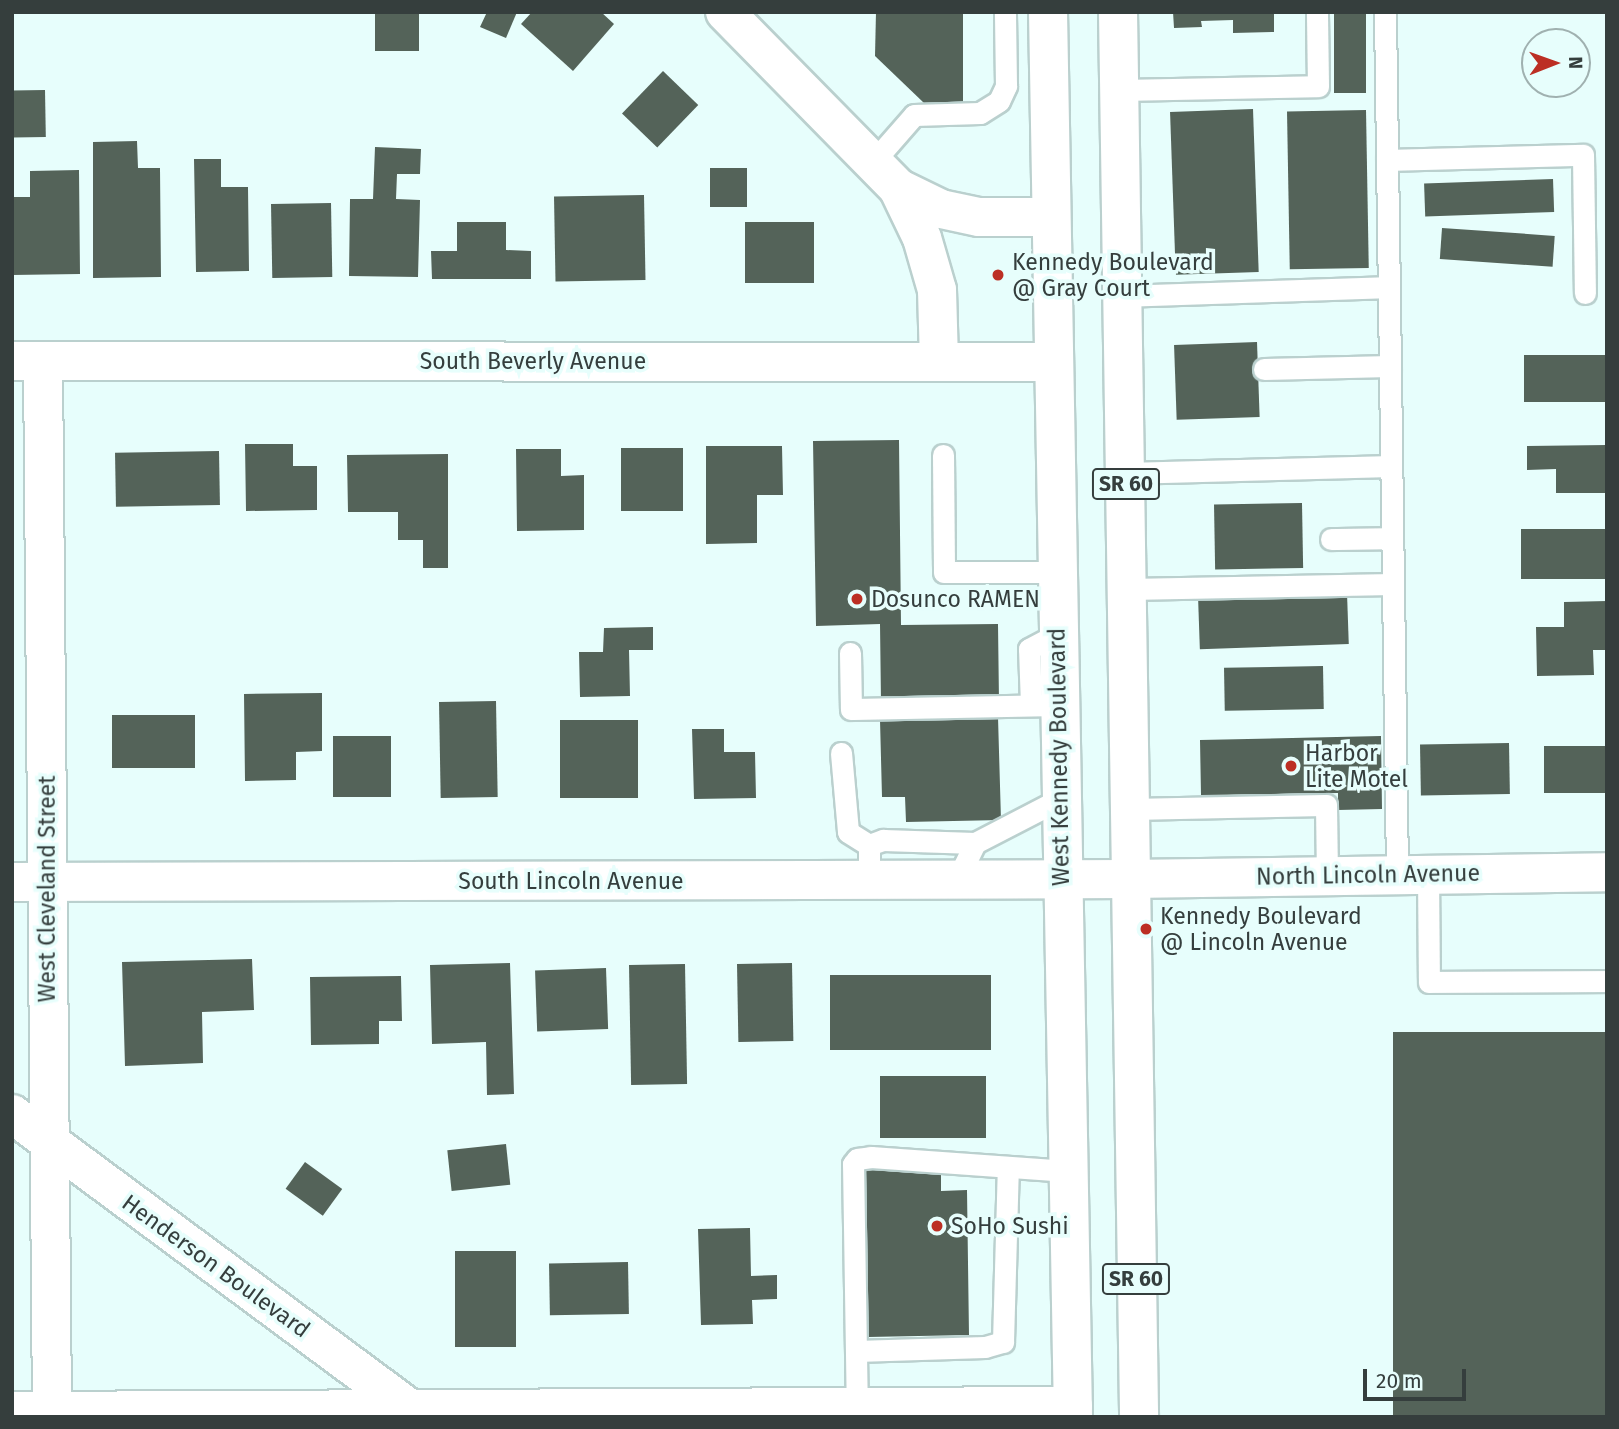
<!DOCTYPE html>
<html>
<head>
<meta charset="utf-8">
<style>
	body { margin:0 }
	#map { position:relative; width:1619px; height:1429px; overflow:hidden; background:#e7fefc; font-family:"Fira Sans",sans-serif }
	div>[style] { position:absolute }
	.building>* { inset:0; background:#546359; transform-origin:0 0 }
	.roads { filter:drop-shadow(2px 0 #bad0ce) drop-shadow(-2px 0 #bad0ce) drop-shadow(0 2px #bad0ce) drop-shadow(0 -2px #bad0ce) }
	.lane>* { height:21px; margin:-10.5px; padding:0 10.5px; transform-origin:10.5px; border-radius:10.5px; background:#fff }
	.street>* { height:38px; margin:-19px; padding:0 19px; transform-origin:19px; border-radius:19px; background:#fff }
	.secondary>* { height:38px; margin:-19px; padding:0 19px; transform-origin:19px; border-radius:19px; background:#fff }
	.primary>* { height:38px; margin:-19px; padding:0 19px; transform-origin:19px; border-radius:19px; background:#fff }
	.dots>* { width:19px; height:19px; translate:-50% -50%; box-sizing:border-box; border:4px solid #e7fefc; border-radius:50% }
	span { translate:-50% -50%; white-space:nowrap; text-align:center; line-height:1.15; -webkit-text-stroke:7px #e7fefc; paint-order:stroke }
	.shield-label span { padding:2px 5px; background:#e7fefc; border:2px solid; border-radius:5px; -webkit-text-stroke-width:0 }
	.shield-label { font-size:21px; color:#353e3d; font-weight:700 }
	.poi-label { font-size:23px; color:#353e3d }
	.left { translate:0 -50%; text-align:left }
	.street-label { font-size:23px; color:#353e3d }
	.frame { position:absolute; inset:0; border:14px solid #353e3d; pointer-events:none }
	.north { position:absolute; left:1521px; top:28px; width:70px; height:70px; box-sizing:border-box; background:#e7fefc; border:2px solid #a0b1b0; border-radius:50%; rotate:89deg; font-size:19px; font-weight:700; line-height:28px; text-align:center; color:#353e3d }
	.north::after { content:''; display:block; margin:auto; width:24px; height:32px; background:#bc2f24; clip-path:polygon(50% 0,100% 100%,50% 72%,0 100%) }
	.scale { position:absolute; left:1363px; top:1369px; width:103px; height:32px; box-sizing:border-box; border:4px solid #353e3d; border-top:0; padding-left:9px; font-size:21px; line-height:24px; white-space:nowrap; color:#353e3d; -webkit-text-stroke:5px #e7fefc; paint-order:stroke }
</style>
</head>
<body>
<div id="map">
	<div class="building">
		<i style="left:375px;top:12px;width:44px;height:39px"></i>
		<i style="clip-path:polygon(487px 12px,517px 12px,506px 38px,480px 27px)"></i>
		<i style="clip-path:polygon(532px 12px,601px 12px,614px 24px,573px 71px,521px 24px)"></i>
		<i style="clip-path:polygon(876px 12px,963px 12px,963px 103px,924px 103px,875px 56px)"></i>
		<i style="clip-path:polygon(1173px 12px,1274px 12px,1274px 32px,1233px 33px,1233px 20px,1201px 21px,1202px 27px,1174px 28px)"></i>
		<i style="left:1334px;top:12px;width:32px;height:81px"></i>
		<i style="left:663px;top:71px;width:49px;height:59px;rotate:44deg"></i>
		<i style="left:45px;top:90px;width:47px;height:33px;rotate:89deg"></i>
		<i style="left:1253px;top:109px;width:163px;height:83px;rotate:88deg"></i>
		<i style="left:1366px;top:110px;width:158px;height:79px;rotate:89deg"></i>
		<i style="clip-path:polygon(137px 141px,138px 168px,160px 168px,161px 277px,93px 278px,93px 142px)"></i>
		<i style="clip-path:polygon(375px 147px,421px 149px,420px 174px,397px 174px,396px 199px,420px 200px,418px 277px,349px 276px,350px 199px,373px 199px)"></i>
		<i style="clip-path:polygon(194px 159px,221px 159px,221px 187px,248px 187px,249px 271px,196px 272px)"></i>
		<i style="left:747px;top:168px;width:39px;height:37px;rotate:90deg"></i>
		<i style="clip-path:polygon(79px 170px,80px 274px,12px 275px,12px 197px,30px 197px,30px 171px)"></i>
		<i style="left:1553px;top:179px;width:33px;height:129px;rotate:88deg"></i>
		<i style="left:644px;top:195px;width:85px;height:90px;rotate:89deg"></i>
		<i style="left:331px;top:203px;width:74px;height:60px;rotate:89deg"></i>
		<i style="clip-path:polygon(457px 222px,506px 222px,506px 250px,531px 251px,531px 279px,432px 279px,431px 251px,457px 251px)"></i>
		<i style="left:745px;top:222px;width:69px;height:61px"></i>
		<i style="left:1442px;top:228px;width:113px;height:31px;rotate:4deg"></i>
		<i style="left:1257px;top:342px;width:75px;height:83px;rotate:88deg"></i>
		<i style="left:1607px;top:355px;width:47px;height:83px;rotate:90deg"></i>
		<i style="clip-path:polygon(899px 440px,901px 625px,998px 624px,999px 702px,881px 703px,880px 624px,816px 626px,813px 441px)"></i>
		<i style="clip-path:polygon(245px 444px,293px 444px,293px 466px,317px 466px,317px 510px,246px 511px)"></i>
		<i style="clip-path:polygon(1607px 445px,1607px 493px,1556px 493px,1556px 469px,1527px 470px,1527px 446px)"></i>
		<i style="clip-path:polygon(706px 446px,782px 446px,783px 495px,757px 495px,757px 543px,706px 544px)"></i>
		<i style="left:621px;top:448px;width:62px;height:63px"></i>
		<i style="clip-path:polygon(516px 449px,561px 449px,561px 476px,584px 475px,584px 530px,517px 531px)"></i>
		<i style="left:219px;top:451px;width:54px;height:104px;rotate:89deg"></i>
		<i style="clip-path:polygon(448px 454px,448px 568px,423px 568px,423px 540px,398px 540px,398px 512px,348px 512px,347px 455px)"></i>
		<i style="left:1302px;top:503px;width:65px;height:88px;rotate:89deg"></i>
		<i style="left:1607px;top:529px;width:50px;height:86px;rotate:90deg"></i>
		<i style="left:1347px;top:593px;width:51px;height:149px;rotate:88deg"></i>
		<i style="clip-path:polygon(1607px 601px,1607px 650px,1593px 650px,1594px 675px,1537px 676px,1536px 627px,1564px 627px,1564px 602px)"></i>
		<i style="clip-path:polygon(653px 627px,653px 650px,629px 650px,630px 696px,580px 697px,579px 652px,603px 652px,604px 628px)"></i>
		<i style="left:1323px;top:666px;width:43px;height:99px;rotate:89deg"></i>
		<i style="clip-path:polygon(322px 693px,322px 751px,296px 752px,296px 780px,245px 781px,244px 694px)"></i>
		<i style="left:496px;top:701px;width:96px;height:57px;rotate:89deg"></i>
		<i style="left:112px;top:715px;width:83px;height:53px"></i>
		<i style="clip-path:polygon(998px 717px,1001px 820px,906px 822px,905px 797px,882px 797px,880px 720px)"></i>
		<i style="left:638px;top:720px;width:78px;height:78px;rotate:90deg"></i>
		<i style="clip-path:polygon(692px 729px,724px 729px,724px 752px,755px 752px,756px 798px,694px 799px)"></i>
		<i style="left:391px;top:736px;width:61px;height:58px;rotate:90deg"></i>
		<i style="clip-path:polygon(1381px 736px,1382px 809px,1338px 810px,1338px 793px,1201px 795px,1200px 740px)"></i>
		<i style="left:1509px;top:743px;width:51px;height:89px;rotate:89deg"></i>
		<i style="left:1544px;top:746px;width:63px;height:47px"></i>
		<i style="clip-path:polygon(252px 959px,254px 1010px,202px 1012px,203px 1063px,125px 1066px,122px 962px)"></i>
		<i style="clip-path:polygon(510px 963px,514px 1094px,487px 1095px,486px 1042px,432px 1044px,430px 965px)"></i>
		<i style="left:792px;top:963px;width:78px;height:55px;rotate:89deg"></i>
		<i style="left:685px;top:964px;width:120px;height:56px;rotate:89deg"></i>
		<i style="left:606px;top:968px;width:61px;height:71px;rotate:88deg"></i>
		<i style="left:991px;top:975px;width:75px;height:161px;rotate:90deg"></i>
		<i style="clip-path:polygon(401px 976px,402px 1021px,379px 1021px,379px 1044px,311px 1045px,310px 977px)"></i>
		<i style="left:1605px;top:1032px;width:385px;height:212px;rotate:90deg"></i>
		<i style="left:880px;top:1076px;width:106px;height:62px"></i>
		<i style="left:506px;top:1144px;width:41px;height:59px;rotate:84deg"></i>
		<i style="left:305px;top:1162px;width:46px;height:33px;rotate:36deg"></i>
		<i style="clip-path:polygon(941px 1166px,941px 1191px,967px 1190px,969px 1335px,868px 1337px,865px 1168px)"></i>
		<i style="clip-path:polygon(750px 1228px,751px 1276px,777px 1275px,777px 1299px,752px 1300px,753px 1324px,701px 1325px,698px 1229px)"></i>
		<i style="left:455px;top:1251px;width:61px;height:96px"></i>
		<i style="left:628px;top:1262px;width:52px;height:79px;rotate:89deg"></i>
	</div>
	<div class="roads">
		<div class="lane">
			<i style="left:1385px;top:12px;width:862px;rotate:89.2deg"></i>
			<i style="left:1118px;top:90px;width:200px;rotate:-1.1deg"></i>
			<i style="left:1318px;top:86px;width:74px;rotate:-90.8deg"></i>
			<i style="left:1387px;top:160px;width:196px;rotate:-1.5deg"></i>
			<i style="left:1583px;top:155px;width:138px;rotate:89.2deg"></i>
			<i style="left:873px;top:162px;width:62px;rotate:-48.9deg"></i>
			<i style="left:914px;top:115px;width:66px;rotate:-1.7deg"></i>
			<i style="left:980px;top:113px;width:22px;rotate:-32deg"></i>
			<i style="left:999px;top:101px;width:17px;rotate:-65deg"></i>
			<i style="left:1006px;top:86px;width:74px;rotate:-90.8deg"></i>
			<i style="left:1123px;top:296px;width:266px;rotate:-1.9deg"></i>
			<i style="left:1264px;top:369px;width:126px;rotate:-1.4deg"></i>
			<i style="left:943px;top:455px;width:117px;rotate:89.5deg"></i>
			<i style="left:944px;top:572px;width:112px"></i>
			<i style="left:1126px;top:473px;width:265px;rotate:-1.5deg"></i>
			<i style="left:1331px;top:539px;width:61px;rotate:-0.9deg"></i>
			<i style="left:1128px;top:589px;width:265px;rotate:-1.1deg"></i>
			<i style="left:850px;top:653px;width:56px;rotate:89deg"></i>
			<i style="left:851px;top:709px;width:208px;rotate:-1.1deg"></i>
			<i style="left:1031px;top:705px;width:56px;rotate:-92deg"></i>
			<i style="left:1029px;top:649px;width:32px;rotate:-28deg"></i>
			<i style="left:841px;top:753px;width:79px;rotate:84.9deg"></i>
			<i style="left:848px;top:832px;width:25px;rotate:32deg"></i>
			<i style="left:1129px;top:809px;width:197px;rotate:-1.2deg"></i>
			<i style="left:1326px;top:805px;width:71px;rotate:89.2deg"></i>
			<i style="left:1428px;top:874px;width:108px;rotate:89.5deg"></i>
			<i style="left:1429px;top:982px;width:178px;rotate:-0.3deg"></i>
			<i style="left:869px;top:880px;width:35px;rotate:-90deg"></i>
			<i style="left:869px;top:845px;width:15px;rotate:-20deg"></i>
			<i style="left:883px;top:840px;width:92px;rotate:1.9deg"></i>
			<i style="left:957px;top:880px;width:41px;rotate:-64.1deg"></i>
			<i style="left:975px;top:843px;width:96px;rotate:-27.4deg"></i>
			<i style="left:856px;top:1351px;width:129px;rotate:-1.8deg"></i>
			<i style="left:985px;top:1347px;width:19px;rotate:-16deg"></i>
			<i style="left:1003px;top:1342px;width:175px;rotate:-88.4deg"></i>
			<i style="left:857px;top:1417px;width:253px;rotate:-90.9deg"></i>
			<i style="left:853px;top:1164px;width:6px;rotate:-51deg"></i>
			<i style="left:857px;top:1159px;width:14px;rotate:-8deg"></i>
			<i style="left:871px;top:1157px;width:197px;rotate:4.1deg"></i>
		</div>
		<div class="street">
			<i style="left:725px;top:12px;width:247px;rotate:45.5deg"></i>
			<i style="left:898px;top:188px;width:48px;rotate:26deg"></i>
			<i style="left:941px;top:209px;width:39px;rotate:12deg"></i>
			<i style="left:979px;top:217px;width:72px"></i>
			<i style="left:898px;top:188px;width:55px;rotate:64.4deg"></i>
			<i style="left:922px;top:238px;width:54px;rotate:73.9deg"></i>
			<i style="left:937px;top:290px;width:72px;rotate:88.4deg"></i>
			<i style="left:12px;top:361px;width:1041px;rotate:0.06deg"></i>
			<i style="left:43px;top:361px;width:1056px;rotate:89.51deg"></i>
			<i style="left:12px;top:882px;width:1117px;rotate:-0.15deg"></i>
			<i style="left:1129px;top:879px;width:478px;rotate:-0.8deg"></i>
			<i style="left:12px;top:1411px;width:1061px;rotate:-0.27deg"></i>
		</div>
		<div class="secondary">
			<i style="left:12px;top:1114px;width:509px;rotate:36.53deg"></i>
		</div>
		<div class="primary">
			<i style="left:1048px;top:12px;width:1405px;rotate:88.98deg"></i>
			<i style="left:1118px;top:12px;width:1405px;rotate:89.14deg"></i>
		</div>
	</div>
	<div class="dots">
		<i style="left:998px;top:275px;background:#bc2f24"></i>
		<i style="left:857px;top:599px;background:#bc2f24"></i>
		<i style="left:1291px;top:766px;background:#bc2f24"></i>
		<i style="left:1146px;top:929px;background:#bc2f24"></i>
		<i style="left:937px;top:1226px;background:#bc2f24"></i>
	</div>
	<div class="shield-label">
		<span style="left:1126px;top:484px">SR 60</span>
		<span style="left:1136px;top:1279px">SR 60</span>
	</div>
	<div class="poi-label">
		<span class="left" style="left:1012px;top:275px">Kennedy Boulevard<br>@ Gray Court</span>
		<span class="left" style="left:871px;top:599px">Dosunco RAMEN</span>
		<span class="left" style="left:1305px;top:766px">Harbor<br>Lite Motel</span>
		<span class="left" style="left:1160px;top:929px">Kennedy Boulevard<br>@ Lincoln Avenue</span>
		<span class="left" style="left:951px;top:1226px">SoHo Sushi</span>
	</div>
	<div class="street-label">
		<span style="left:533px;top:361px">South Beverly Avenue</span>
		<span style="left:1059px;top:757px;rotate:-91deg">West Kennedy Boulevard</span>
		<span style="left:1368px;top:875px;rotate:-1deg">North Lincoln Avenue</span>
		<span style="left:571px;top:881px">South Lincoln Avenue</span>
		<span style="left:47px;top:889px;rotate:-90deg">West Cleveland Street</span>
		<span style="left:216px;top:1266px;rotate:36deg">Henderson Boulevard</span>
	</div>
	<div class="frame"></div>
	<div class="north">N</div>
	<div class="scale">20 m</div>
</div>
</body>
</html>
